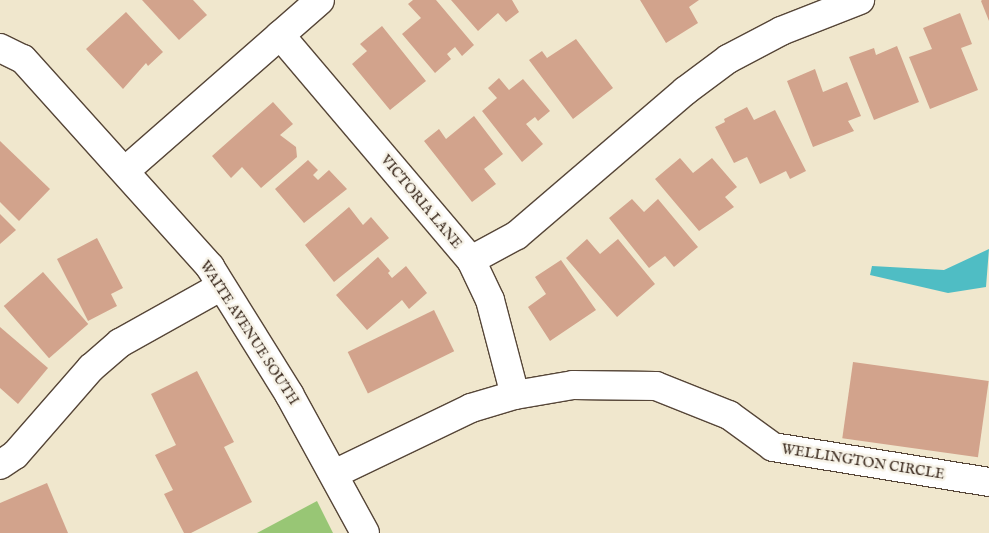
<!DOCTYPE html>
<html>
<head>
<meta charset="utf-8">
<style>
	body { margin:0 }
	#map { position:relative; width:989px; height:533px; overflow:hidden; background:#f0e7cd; font-family:"IM FELL English",serif }
	div>[style] { position:absolute }
	.green>* { inset:0; background:#98c675 }
	.water>* { inset:0; background:#4fbdc4 }
	.building>* { inset:0; background:#d2a38c; transform-origin:0 0 }
	.roads { filter:drop-shadow(1px 0 #564638) drop-shadow(-1px 0 #564638) drop-shadow(0 1px #564638) drop-shadow(0 -1px #564638) }
	.minor>* { height:28px; margin:-14px; padding:0 14px; transform-origin:14px; border-radius:14px; background:#fff }
	span { translate:-50% -50%; white-space:nowrap; text-align:center; line-height:1.15; -webkit-text-stroke:5px #f7f3e8; paint-order:stroke }
	.street-label { font-size:14px; color:#3b2a1e }
</style>
</head>
<body>
<div id="map">
	<div class="green">
		<i style="clip-path:polygon(317px 501px,333px 533px,257px 533px)"></i>
	</div>
	<div class="water">
		<i style="clip-path:polygon(989px 249px,986px 287px,948px 293px,870px 275px,872px 266px,944px 270px)"></i>
	</div>
	<div class="building">
		<i style="clip-path:polygon(142px 0,193px 0,207px 15px,179px 40px)"></i>
		<i style="clip-path:polygon(413px 0,436px 0,474px 45px,462px 56px,455px 47px,447px 54px,451px 59px,435px 73px,402px 34px,421px 18px,408px 4px)"></i>
		<i style="clip-path:polygon(451px 0,512px 0,519px 12px,506px 22px,498px 13px,478px 31px)"></i>
		<i style="clip-path:polygon(640px 0,699px 0,689px 7px,698px 23px,666px 43px)"></i>
		<i style="clip-path:polygon(982px 0,989px 0,989px 21px,981px 1px)"></i>
		<i style="clip-path:polygon(126px 12px,163px 52px,148px 66px,146px 63px,123px 89px,86px 49px)"></i>
		<i style="clip-path:polygon(960px 13px,972px 44px,961px 48px,978px 90px,930px 109px,909px 57px,932px 49px,923px 28px)"></i>
		<i style="clip-path:polygon(382px 26px,426px 81px,390px 110px,352px 64px,367px 51px,360px 44px)"></i>
		<i style="clip-path:polygon(576px 39px,613px 88px,573px 119px,529px 60px,542px 51px,547px 58px)"></i>
		<i style="clip-path:polygon(897px 46px,919px 102px,874px 120px,849px 57px,874px 48px,876px 55px)"></i>
		<i style="clip-path:polygon(815px 69px,823px 92px,847px 82px,861px 116px,848px 121px,854px 131px,813px 147px,787px 81px)"></i>
		<i style="clip-path:polygon(499px 78px,509px 90px,523px 79px,550px 111px,538px 121px,535px 117px,526px 124px,543px 144px,522px 162px,482px 111px,497px 98px,488px 88px)"></i>
		<i style="clip-path:polygon(273px 102px,293px 124px,280px 135px,296px 147px,297px 157px,261px 188px,242px 167px,231px 178px,212px 156px)"></i>
		<i style="clip-path:polygon(747px 107px,754px 120px,775px 110px,806px 171px,790px 179px,786px 171px,760px 184px,747px 157px,734px 163px,715px 127px,725px 122px,724px 119px)"></i>
		<i style="clip-path:polygon(474px 116px,503px 154px,484px 169px,496px 184px,472px 202px,424px 141px,439px 129px,446px 139px)"></i>
		<i style="clip-path:polygon(0 141px,50px 189px,19px 221px,0 202px)"></i>
		<i style="clip-path:polygon(680px 158px,693px 173px,712px 158px,737px 187px,725px 197px,734px 207px,699px 231px,655px 179px)"></i>
		<i style="clip-path:polygon(308px 160px,318px 170px,313px 175px,318px 180px,329px 170px,347px 189px,304px 223px,275px 189px)"></i>
		<i style="clip-path:polygon(632px 199px,644px 212px,658px 199px,698px 247px,674px 267px,665px 256px,649px 268px,609px 218px)"></i>
		<i style="clip-path:polygon(349px 207px,363px 225px,371px 217px,389px 238px,334px 282px,305px 245px)"></i>
		<i style="clip-path:polygon(0 214px,16px 230px,0 244px)"></i>
		<i style="clip-path:polygon(97px 238px,123px 288px,111px 294px,117px 306px,88px 321px,57px 259px)"></i>
		<i style="clip-path:polygon(587px 239px,600px 254px,618px 239px,655px 284px,617px 317px,566px 258px)"></i>
		<i style="clip-path:polygon(378px 257px,390px 271px,388px 273px,392px 278px,406px 266px,427px 293px,409px 309px,402px 300px,367px 330px,336px 295px)"></i>
		<i style="clip-path:polygon(561px 260px,596px 310px,550px 341px,528px 307px,546px 294px,535px 277px)"></i>
		<i style="left:43px;top:272px;width:69px;height:52px;rotate:49deg"></i>
		<i style="left:434px;top:310px;width:46px;height:96px;rotate:64deg"></i>
		<i style="clip-path:polygon(0 327px,48px 368px,18px 404px,0 388px)"></i>
		<i style="left:853px;top:362px;width:137px;height:77px;rotate:8deg"></i>
		<i style="clip-path:polygon(197px 371px,234px 442px,224px 447px,252px 502px,191px 533px,184px 533px,164px 494px,173px 490px,155px 455px,176px 445px,151px 394px)"></i>
		<i style="clip-path:polygon(47px 483px,68px 533px,0 533px,0 503px)"></i>
	</div>
	<div class="roads">
		<div class="minor">
			<i style="left:280px;top:35px;width:295px;rotate:49.7deg"></i>
			<i style="left:471px;top:260px;width:44px;rotate:64.6deg"></i>
			<i style="left:490px;top:300px;width:98px;rotate:75.3deg"></i>
			<i style="left:0;top:48px;width:25px;rotate:26deg"></i>
			<i style="left:23px;top:59px;width:280px;rotate:48deg"></i>
			<i style="left:210px;top:267px;width:150px;rotate:58.1deg"></i>
			<i style="left:289px;top:394px;width:158px;rotate:61.3deg"></i>
			<i style="left:125px;top:171px;width:259px;rotate:-41.2deg"></i>
			<i style="left:471px;top:260px;width:52px;rotate:-28.5deg"></i>
			<i style="left:517px;top:235px;width:221px;rotate:-40.6deg"></i>
			<i style="left:685px;top:91px;width:54px;rotate:-36.7deg"></i>
			<i style="left:728px;top:59px;width:60px;rotate:-27.8deg"></i>
			<i style="left:781px;top:31px;width:85px;rotate:-21.4deg"></i>
			<i style="left:0;top:465px;width:18px;rotate:-34deg"></i>
			<i style="left:15px;top:455px;width:116px;rotate:-48.9deg"></i>
			<i style="left:91px;top:368px;width:38px;rotate:-41deg"></i>
			<i style="left:120px;top:343px;width:115px;rotate:-29.2deg"></i>
			<i style="left:334px;top:474px;width:152px;rotate:-25.7deg"></i>
			<i style="left:471px;top:408px;width:46px;rotate:-16.5deg"></i>
			<i style="left:515px;top:395px;width:59px;rotate:-9.8deg"></i>
			<i style="left:573px;top:385px;width:83px;rotate:0.7deg"></i>
			<i style="left:656px;top:386px;width:79px;rotate:21.7deg"></i>
			<i style="left:729px;top:415px;width:54px;rotate:36deg"></i>
			<i style="left:773px;top:447px;width:219px;rotate:9.2deg"></i>
		</div>
	</div>
	<div class="street-label">
		<span style="left:421px;top:202px;rotate:50deg">VICTORIA LANE</span>
		<span style="left:249px;top:333px;rotate:57deg">WAITE AVENUE SOUTH</span>
		<span style="left:863px;top:462px;rotate:9deg">WELLINGTON CIRCLE</span>
	</div>
</div>
</body>
</html>
